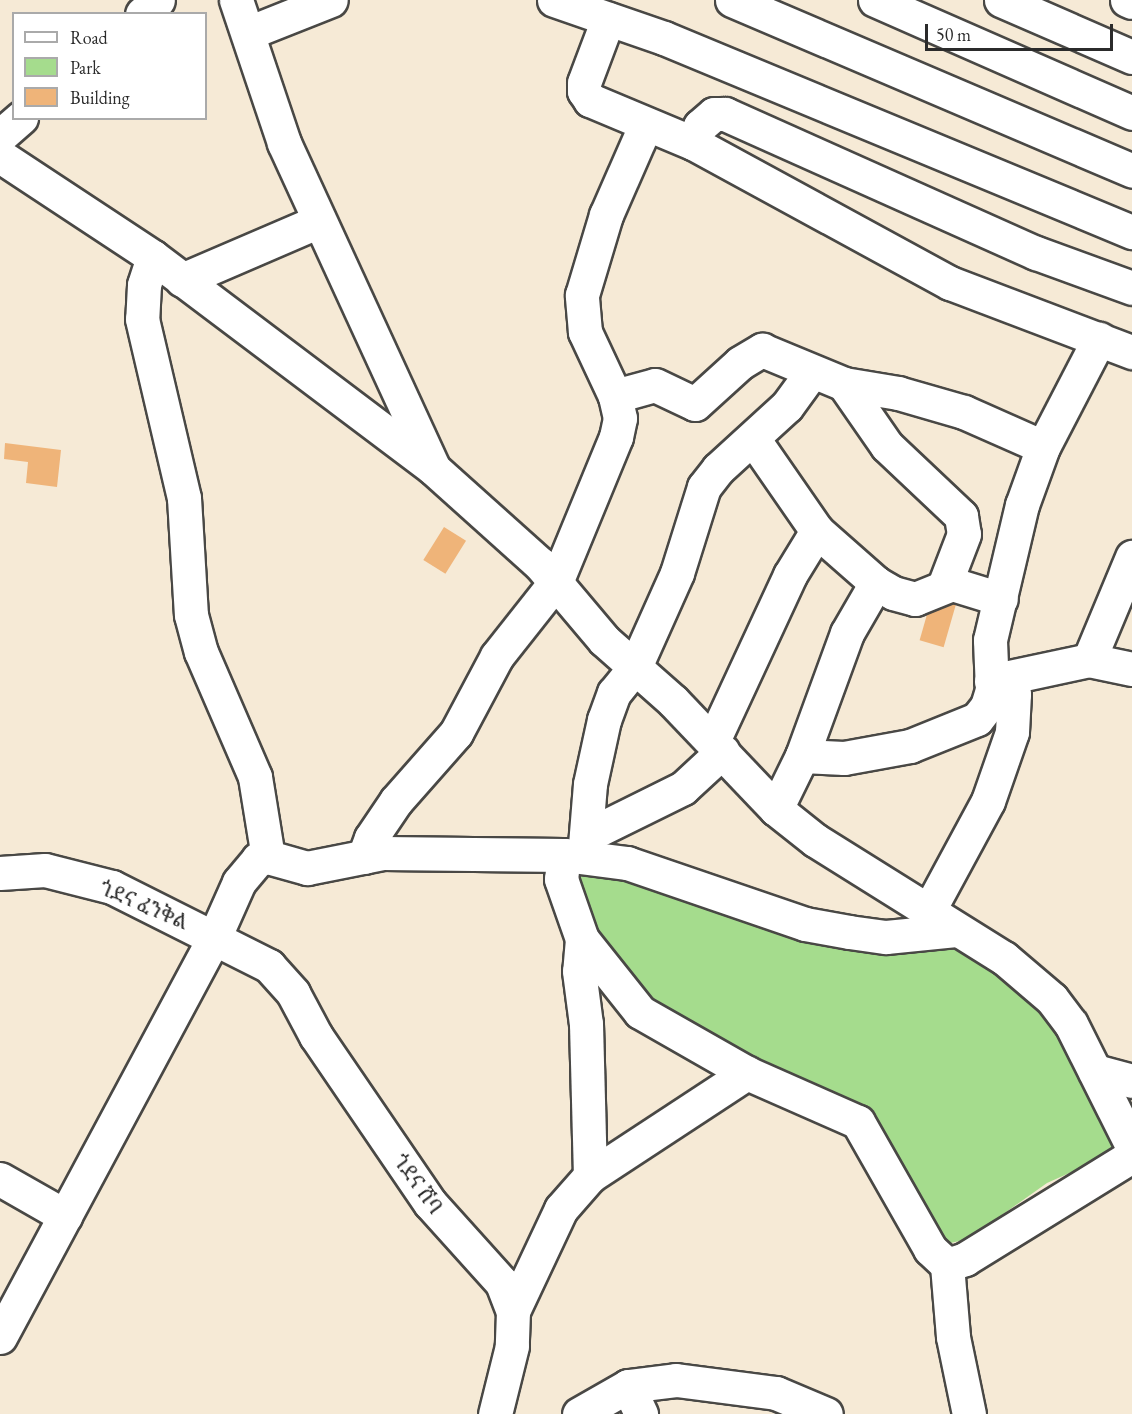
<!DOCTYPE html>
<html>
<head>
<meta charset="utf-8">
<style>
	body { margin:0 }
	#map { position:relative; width:1132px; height:1414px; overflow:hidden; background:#f6ead6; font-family:"EB Garamond","Noto Serif Ethiopic",serif }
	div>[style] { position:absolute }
	.green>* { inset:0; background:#a5dc8d }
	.building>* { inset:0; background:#efb479; transform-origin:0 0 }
	.roads { filter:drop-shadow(2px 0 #494845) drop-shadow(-2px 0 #494845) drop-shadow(0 2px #494845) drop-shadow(0 -2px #494845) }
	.minor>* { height:33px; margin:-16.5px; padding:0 16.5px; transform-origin:16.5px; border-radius:16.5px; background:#fff }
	span { translate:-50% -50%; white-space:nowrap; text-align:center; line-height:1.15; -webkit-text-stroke:4.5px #fff; paint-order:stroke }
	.street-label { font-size:21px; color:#2b2b2b }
	.legend { position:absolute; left:12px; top:12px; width:195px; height:108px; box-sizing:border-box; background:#fff; border:2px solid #aaa; margin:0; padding:8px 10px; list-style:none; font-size:18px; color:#2b2b2b }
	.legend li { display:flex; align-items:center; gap:12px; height:30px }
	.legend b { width:30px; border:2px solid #aaa }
	.scale { position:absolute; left:925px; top:24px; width:188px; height:27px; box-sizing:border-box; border:3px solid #2b2b2b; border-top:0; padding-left:8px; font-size:18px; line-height:21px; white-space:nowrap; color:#2b2b2b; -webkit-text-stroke:4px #fff; paint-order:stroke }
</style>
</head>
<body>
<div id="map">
	<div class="green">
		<i style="clip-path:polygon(574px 856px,813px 924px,988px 949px,1061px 1010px,1123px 1149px,1047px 1183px,968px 1239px,942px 1245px,862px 1106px,734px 1055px,639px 990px,591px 928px,573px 891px)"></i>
	</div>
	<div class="building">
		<i style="clip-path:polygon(5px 443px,61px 450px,57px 487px,26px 483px,28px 462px,4px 459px)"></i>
		<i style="left:444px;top:527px;width:26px;height:39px;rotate:32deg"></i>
		<i style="left:932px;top:597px;width:25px;height:45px;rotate:16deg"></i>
	</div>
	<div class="roads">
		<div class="minor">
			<i style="left:236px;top:0;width:151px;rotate:71.4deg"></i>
			<i style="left:284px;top:143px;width:357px;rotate:65.3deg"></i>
			<i style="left:554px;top:0;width:116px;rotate:19.1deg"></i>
			<i style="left:664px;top:38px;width:507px;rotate:22.52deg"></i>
			<i style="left:732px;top:0;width:435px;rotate:23.1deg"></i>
			<i style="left:875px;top:0;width:281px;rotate:23.7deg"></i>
			<i style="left:1001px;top:0;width:143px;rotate:23.5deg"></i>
			<i style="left:1127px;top:0;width:5px;rotate:22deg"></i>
			<i style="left:142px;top:14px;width:21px;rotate:-41deg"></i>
			<i style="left:608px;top:19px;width:68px;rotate:110.6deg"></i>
			<i style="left:584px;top:83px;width:8px;rotate:90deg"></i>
			<i style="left:584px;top:91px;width:11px;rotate:56deg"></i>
			<i style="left:590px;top:100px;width:112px;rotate:22.7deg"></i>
			<i style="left:693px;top:143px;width:293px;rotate:28.6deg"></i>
			<i style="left:950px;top:283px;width:195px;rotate:20.8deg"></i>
			<i style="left:248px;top:33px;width:89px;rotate:-21.7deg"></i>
			<i style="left:0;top:136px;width:28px;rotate:-41deg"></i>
			<i style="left:693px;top:143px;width:18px;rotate:-68deg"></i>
			<i style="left:700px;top:126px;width:18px;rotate:-41deg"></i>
			<i style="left:714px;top:114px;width:11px"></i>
			<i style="left:725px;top:114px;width:341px;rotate:24.1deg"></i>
			<i style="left:1036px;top:253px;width:102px;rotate:20deg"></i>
			<i style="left:0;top:156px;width:183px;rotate:33.4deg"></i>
			<i style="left:153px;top:257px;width:352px;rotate:37deg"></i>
			<i style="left:434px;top:469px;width:142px;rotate:41.9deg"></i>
			<i style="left:540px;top:564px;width:99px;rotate:49.9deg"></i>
			<i style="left:604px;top:640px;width:92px;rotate:41.5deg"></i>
			<i style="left:673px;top:701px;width:149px;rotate:46.4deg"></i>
			<i style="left:776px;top:809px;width:50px;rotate:38.5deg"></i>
			<i style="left:815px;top:840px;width:223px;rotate:32deg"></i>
			<i style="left:1004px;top:958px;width:63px;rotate:40.5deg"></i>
			<i style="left:1052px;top:999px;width:31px;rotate:53deg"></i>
			<i style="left:1071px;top:1024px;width:136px;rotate:63.4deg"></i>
			<i style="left:153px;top:257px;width:29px;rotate:108deg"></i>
			<i style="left:144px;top:285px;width:34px;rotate:93deg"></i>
			<i style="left:142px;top:319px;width:184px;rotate:76.8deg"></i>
			<i style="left:184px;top:498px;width:117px;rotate:86.6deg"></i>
			<i style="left:191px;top:615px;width:38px;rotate:75deg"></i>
			<i style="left:201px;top:652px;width:136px;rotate:66.6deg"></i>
			<i style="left:255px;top:777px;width:81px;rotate:80.8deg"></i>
			<i style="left:182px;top:280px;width:149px;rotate:-23.3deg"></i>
			<i style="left:844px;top:384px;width:75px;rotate:55.3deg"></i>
			<i style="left:887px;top:446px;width:102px;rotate:43.4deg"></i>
			<i style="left:961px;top:516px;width:18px;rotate:81deg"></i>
			<i style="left:964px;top:534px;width:56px;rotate:111deg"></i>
			<i style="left:615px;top:396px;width:41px;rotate:-15.4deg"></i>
			<i style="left:655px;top:385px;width:44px;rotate:25.4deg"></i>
			<i style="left:695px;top:404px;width:61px;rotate:-42.3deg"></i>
			<i style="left:740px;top:363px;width:26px;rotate:-31deg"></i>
			<i style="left:762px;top:350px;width:89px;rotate:22.5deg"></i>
			<i style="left:844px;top:384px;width:55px;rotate:9.5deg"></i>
			<i style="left:898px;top:393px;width:69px;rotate:16.1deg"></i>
			<i style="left:964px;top:412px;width:86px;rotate:23.9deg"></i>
			<i style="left:754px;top:440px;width:111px;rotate:55.3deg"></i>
			<i style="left:817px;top:531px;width:79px;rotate:41.4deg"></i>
			<i style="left:876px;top:583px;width:20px;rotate:30deg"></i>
			<i style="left:893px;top:593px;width:23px;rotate:15deg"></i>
			<i style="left:915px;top:599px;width:40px;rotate:-22deg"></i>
			<i style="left:952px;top:584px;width:51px;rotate:17deg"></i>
			<i style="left:1089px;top:660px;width:112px;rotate:-67.3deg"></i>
			<i style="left:991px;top:681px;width:100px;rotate:-12.1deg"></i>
			<i style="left:1089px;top:660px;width:44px;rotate:11.8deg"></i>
			<i style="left:713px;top:741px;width:183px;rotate:-65.1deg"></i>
			<i style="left:790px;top:575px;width:52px;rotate:-58.5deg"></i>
			<i style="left:802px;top:756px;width:42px;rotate:2.7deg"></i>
			<i style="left:844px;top:758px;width:67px;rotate:-10.3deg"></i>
			<i style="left:910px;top:746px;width:72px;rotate:-21.9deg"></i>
			<i style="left:977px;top:719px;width:16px;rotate:-52deg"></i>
			<i style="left:987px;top:706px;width:17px;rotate:-73deg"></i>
			<i style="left:992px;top:690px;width:50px;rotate:-92.3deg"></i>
			<i style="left:990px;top:640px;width:139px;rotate:-76.7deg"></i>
			<i style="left:1022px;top:505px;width:62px;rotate:-70.1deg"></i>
			<i style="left:1043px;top:447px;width:122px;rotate:-62.6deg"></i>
			<i style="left:776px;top:809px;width:59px;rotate:-63.9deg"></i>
			<i style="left:802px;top:756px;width:131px;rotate:-69.9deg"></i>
			<i style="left:847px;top:633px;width:58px;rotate:-59.9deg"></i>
			<i style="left:586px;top:836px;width:108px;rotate:-26.3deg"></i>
			<i style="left:683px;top:788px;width:54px;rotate:-42.8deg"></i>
			<i style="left:564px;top:855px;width:24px;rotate:97deg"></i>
			<i style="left:561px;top:879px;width:64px;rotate:70.7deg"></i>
			<i style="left:582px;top:939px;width:93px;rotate:51.5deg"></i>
			<i style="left:640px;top:1012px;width:123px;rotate:29.7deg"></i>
			<i style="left:747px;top:1073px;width:121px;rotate:23.8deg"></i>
			<i style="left:858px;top:1122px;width:146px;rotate:60.4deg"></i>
			<i style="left:930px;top:1249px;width:23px;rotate:43deg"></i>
			<i style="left:947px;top:1265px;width:19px;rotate:-18deg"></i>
			<i style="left:965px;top:1259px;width:196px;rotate:-31.7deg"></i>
			<i style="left:364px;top:857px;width:20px;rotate:-70deg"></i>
			<i style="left:371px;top:838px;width:45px;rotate:-56deg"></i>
			<i style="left:396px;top:801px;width:91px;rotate:-48.6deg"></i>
			<i style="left:456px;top:733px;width:87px;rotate:-62deg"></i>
			<i style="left:497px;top:656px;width:97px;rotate:-51.7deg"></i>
			<i style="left:557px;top:580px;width:155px;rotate:-67.6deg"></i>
			<i style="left:616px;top:437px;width:19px;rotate:-78deg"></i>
			<i style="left:620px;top:418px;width:23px;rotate:-103deg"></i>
			<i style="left:615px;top:396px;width:71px;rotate:-115.1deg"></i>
			<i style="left:585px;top:332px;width:37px;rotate:-95deg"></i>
			<i style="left:582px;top:295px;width:84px;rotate:-73.3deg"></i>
			<i style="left:606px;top:215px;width:97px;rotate:-66.3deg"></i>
			<i style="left:584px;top:857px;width:73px;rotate:-85.3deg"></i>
			<i style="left:590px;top:784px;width:66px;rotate:-77.7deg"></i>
			<i style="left:604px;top:720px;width:29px;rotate:-70deg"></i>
			<i style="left:614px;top:693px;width:33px;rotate:-51deg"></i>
			<i style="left:635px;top:667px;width:103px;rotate:-65.9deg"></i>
			<i style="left:677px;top:573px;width:90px;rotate:-72.6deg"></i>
			<i style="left:704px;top:487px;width:23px;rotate:-52deg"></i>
			<i style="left:718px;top:469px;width:93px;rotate:-42.4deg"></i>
			<i style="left:787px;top:406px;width:41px;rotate:-54deg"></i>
			<i style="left:0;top:873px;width:45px;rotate:-3.8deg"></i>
			<i style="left:45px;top:870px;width:69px;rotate:14.2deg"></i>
			<i style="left:112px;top:887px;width:176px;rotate:26.7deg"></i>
			<i style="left:269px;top:966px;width:36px;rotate:48deg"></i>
			<i style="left:293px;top:993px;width:49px;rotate:61.9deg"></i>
			<i style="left:316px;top:1036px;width:202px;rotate:55.7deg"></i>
			<i style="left:430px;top:1203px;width:108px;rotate:48deg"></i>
			<i style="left:502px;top:1283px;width:30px;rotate:69deg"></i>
			<i style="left:513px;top:1311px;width:35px;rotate:92deg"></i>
			<i style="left:512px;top:1346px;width:70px;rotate:104deg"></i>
			<i style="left:928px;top:912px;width:126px;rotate:-61.6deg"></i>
			<i style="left:988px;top:801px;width:73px;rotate:-70.8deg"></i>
			<i style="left:1012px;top:732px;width:38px;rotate:-87deg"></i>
			<i style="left:1014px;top:694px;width:18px;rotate:-119deg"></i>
			<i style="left:582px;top:939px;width:32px;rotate:95deg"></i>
			<i style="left:579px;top:971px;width:53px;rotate:82.5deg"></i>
			<i style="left:586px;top:1024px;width:152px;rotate:88.5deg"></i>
			<i style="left:1095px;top:1071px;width:38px;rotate:15deg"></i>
			<i style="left:0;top:1179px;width:75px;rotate:29.6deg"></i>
			<i style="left:947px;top:1265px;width:72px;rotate:85.2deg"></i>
			<i style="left:953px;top:1337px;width:79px;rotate:78.3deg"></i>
			<i style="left:513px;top:1311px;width:113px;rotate:-64.8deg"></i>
			<i style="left:561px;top:1209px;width:44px;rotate:-48.7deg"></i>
			<i style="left:590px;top:1176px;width:188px;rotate:-33.3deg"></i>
			<i style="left:0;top:1337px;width:455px;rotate:-61.8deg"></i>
			<i style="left:215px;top:936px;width:59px;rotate:-66deg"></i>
			<i style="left:239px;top:882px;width:30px;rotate:-50deg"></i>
			<i style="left:258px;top:859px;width:10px;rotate:-11deg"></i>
			<i style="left:268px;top:857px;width:41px;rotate:15.8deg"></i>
			<i style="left:307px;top:868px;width:77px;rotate:-11.2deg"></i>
			<i style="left:383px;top:853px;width:181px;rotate:0.6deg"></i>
			<i style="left:564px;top:855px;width:64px;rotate:7.2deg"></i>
			<i style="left:627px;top:863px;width:188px;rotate:18.9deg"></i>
			<i style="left:805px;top:924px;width:45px;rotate:10.3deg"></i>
			<i style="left:849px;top:932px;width:37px;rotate:8deg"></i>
			<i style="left:886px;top:937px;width:70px;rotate:-5.7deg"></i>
			<i style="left:628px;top:1386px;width:31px;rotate:65deg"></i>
			<i style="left:579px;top:1414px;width:56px;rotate:-29.7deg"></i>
			<i style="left:628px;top:1386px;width:48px;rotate:-7.1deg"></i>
			<i style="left:676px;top:1380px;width:101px;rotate:7.4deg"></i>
			<i style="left:776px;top:1393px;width:54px;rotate:22.8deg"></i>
		</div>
	</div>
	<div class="street-label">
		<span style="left:144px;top:905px;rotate:23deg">ጎደና ፈንቅል</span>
		<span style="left:418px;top:1184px;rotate:54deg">ጎደና ሸባ</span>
	</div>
	<ul class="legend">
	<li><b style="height:8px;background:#fff"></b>Road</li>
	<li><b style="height:16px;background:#a5dc8d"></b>Park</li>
	<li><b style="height:16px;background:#efb479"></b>Building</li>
	</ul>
	<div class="scale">50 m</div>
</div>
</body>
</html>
